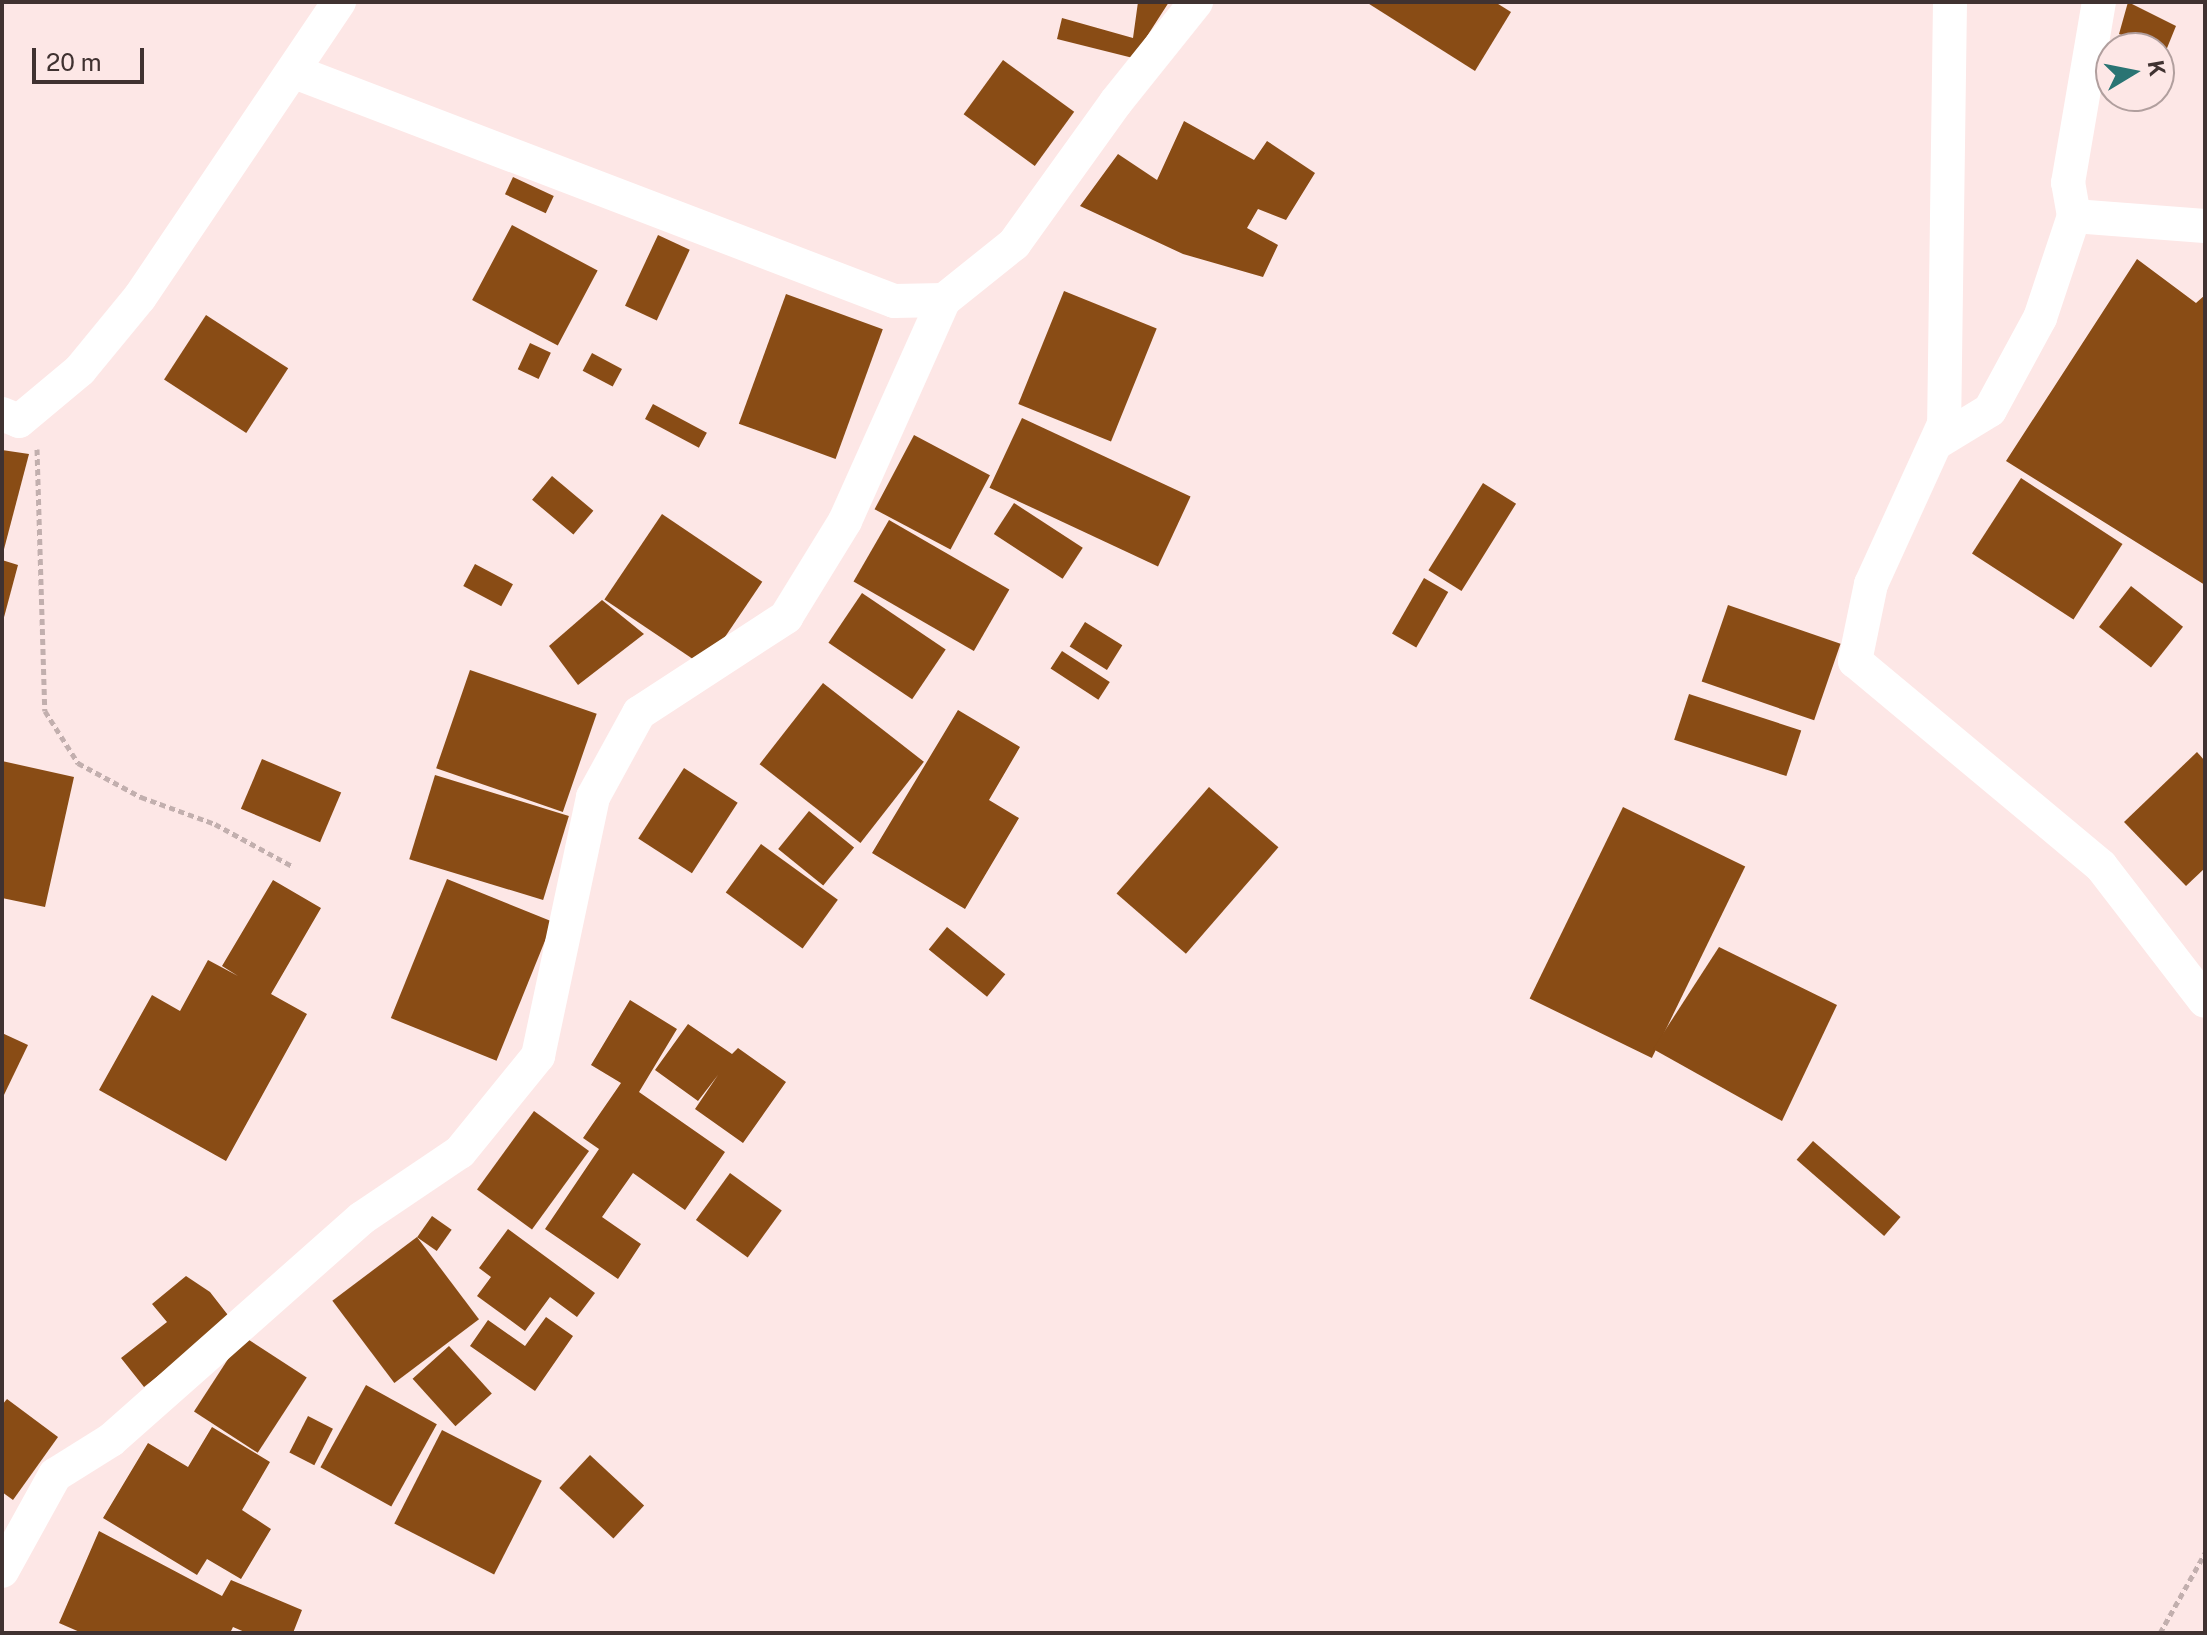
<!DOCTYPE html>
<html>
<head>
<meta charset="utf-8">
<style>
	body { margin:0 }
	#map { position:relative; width:2207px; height:1635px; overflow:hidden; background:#fde7e6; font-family:"Public Sans",sans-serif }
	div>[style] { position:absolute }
	.building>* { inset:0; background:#894c15; transform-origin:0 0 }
	.path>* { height:5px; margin-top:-2.5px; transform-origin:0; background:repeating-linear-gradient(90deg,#c2afae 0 6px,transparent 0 10px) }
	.minor>* { height:34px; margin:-17px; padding:0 17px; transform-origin:17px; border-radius:17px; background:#fff }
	span { translate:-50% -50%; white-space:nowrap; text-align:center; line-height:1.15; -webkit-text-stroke:8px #fde7e6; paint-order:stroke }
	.frame { position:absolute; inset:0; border:4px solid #403231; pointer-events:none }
	.north { position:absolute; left:2095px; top:32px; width:80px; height:80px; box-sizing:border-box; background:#fde7e6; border:2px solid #b19f9e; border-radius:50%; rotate:80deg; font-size:22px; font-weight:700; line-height:32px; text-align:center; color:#403231 }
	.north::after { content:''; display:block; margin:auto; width:28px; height:36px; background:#2a7473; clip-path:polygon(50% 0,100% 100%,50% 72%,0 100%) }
	.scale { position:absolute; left:32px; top:48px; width:112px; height:36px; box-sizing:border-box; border:4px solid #403231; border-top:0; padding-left:10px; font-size:24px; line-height:28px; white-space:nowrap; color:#403231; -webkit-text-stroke:6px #fde7e6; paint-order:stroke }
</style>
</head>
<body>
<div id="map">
	<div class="building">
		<i style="clip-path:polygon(1138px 2px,1169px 2px,1133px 58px,1057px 39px,1062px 18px,1133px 38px)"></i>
		<i style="clip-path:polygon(1366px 2px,1495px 2px,1511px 12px,1475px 71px)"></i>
		<i style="clip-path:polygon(2128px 2px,2176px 26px,2165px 53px,2119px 34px)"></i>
		<i style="left:1003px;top:60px;width:88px;height:67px;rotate:36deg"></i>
		<i style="clip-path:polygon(1184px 121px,1254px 160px,1267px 141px,1315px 173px,1286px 220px,1258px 209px,1247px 228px,1278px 245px,1263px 277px,1183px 254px,1080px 206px,1118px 154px,1157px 180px)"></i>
		<i style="left:513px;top:177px;width:45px;height:19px;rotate:25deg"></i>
		<i style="left:512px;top:225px;width:97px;height:85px;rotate:28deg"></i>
		<i style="left:658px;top:235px;width:35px;height:78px;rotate:25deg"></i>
		<i style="clip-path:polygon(2137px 259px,2196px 303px,2205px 295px,2205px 585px,2006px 461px)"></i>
		<i style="left:1064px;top:291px;width:100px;height:122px;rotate:22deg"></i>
		<i style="left:786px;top:294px;width:103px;height:138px;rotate:20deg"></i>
		<i style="left:206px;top:315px;width:98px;height:77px;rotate:33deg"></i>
		<i style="left:530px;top:343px;width:23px;height:29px;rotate:25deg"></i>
		<i style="left:592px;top:353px;width:34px;height:20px;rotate:28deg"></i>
		<i style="left:653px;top:404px;width:61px;height:17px;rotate:28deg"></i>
		<i style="left:1022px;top:418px;width:186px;height:77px;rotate:25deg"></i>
		<i style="left:914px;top:435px;width:86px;height:84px;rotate:28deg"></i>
		<i style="clip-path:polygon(2px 450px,29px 454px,3px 553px,2px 553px)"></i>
		<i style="left:552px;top:476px;width:54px;height:31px;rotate:40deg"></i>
		<i style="left:2021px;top:478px;width:121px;height:90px;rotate:33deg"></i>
		<i style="left:1483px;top:483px;width:39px;height:103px;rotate:32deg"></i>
		<i style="left:1014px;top:503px;width:82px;height:37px;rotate:33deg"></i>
		<i style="left:662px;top:514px;width:121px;height:103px;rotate:34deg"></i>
		<i style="left:889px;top:520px;width:139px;height:71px;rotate:30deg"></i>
		<i style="clip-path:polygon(2px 560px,18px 565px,3px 621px,2px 621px)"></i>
		<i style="left:475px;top:564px;width:43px;height:25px;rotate:28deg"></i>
		<i style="left:1424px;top:578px;width:28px;height:64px;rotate:30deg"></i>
		<i style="left:2131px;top:586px;width:66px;height:52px;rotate:38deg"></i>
		<i style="left:862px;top:593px;width:101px;height:60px;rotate:34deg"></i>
		<i style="clip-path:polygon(602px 600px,644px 634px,578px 685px,549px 646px)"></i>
		<i style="left:1728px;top:605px;width:119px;height:81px;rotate:19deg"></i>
		<i style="left:1085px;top:622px;width:44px;height:29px;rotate:32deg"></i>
		<i style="left:1062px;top:651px;width:57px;height:21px;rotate:33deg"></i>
		<i style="left:470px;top:670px;width:134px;height:104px;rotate:19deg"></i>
		<i style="left:823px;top:683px;width:128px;height:103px;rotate:38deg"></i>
		<i style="left:1689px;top:694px;width:118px;height:48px;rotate:18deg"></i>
		<i style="clip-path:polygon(958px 710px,1020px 747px,989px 800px,1019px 818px,965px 909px,872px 853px)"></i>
		<i style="clip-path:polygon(2197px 752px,2205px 761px,2205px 868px,2186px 886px,2124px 822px)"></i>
		<i style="left:262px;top:759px;width:86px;height:54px;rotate:23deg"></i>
		<i style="clip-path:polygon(2px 761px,74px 777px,45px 907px,2px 898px)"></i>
		<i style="left:684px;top:768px;width:64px;height:84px;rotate:33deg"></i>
		<i style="left:435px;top:775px;width:140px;height:88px;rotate:17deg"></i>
		<i style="left:1209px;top:787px;width:92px;height:141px;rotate:41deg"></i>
		<i style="left:1623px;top:807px;width:136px;height:213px;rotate:26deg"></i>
		<i style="left:809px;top:811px;width:58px;height:49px;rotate:39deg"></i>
		<i style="left:761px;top:844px;width:95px;height:60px;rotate:36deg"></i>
		<i style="left:447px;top:879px;width:114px;height:150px;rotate:22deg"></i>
		<i style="clip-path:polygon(273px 880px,321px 908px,271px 994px,307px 1014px,226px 1161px,99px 1090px,152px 995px,180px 1011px,208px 960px,238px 976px,222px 966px)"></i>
		<i style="left:947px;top:927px;width:75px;height:29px;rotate:39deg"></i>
		<i style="clip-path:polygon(1719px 947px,1837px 1005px,1782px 1121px,1653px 1049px)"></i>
		<i style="clip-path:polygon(630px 1000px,677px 1029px,639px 1092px,725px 1152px,685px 1210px,633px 1173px,602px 1217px,641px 1244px,618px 1279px,545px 1229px,599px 1149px,583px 1138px,621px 1083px,591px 1065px)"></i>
		<i style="clip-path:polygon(688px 1024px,732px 1054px,738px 1048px,786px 1082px,743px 1143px,695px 1109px,718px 1075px,698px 1101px,655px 1070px)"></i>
		<i style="clip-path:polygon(2px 1033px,28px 1045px,2px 1099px)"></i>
		<i style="left:534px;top:1111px;width:68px;height:97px;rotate:36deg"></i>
		<i style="left:1813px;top:1141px;width:116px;height:25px;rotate:41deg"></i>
		<i style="left:730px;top:1173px;width:64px;height:58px;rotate:36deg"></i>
		<i style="left:432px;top:1216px;width:24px;height:26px;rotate:35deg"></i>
		<i style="clip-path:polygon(508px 1229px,595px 1293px,577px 1317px,550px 1297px,525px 1331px,477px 1296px,491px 1277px,479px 1268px)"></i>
		<i style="left:417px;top:1237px;width:103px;height:106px;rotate:53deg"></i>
		<i style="clip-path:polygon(186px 1276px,210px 1292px,231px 1319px,144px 1387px,121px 1358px,167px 1322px,152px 1304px)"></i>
		<i style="clip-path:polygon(546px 1317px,573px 1336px,535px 1391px,470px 1346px,488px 1320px,525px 1346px)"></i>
		<i style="left:243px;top:1336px;width:76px;height:90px;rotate:33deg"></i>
		<i style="left:449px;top:1346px;width:64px;height:49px;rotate:48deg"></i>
		<i style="left:366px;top:1385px;width:81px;height:94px;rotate:29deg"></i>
		<i style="clip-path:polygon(7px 1399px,58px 1437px,13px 1500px,2px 1492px,2px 1405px)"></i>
		<i style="left:308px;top:1416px;width:28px;height:41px;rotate:27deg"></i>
		<i style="clip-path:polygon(212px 1427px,270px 1462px,242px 1510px,271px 1529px,241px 1579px,207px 1559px,197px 1575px,103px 1518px,148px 1443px,188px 1467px)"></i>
		<i style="left:442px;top:1430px;width:112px;height:105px;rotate:27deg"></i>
		<i style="left:590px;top:1455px;width:74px;height:45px;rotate:43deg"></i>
		<i style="clip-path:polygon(99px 1531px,222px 1596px,231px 1580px,302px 1610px,293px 1633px,247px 1633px,233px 1627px,230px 1633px,82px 1633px,59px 1623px)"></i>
	</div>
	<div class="path">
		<i style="left:37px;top:449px;width:262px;rotate:88.3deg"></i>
		<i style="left:45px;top:711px;width:62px;rotate:57.6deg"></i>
		<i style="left:78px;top:763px;width:72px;rotate:28.4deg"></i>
		<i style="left:141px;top:797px;width:79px;rotate:20deg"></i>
		<i style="left:215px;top:824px;width:88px;rotate:28.6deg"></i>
		<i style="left:2160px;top:1633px;width:92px;rotate:-60.6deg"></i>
	</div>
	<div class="minor">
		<i style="left:1950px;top:2px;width:422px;rotate:90.8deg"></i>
		<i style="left:1944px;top:424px;width:176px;rotate:114.5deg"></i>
		<i style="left:1871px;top:584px;width:79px;rotate:101.7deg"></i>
		<i style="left:1855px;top:661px;width:320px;rotate:39.8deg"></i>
		<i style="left:2101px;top:866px;width:170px;rotate:52.4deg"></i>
		<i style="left:295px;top:72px;width:641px;rotate:20.92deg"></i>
		<i style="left:894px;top:301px;width:50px;rotate:-1.1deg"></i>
		<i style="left:2074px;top:216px;width:131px;rotate:4.4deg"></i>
		<i style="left:2px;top:414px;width:18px;rotate:22deg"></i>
		<i style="left:19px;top:421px;width:80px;rotate:-39.9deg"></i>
		<i style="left:80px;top:370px;width:94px;rotate:-50.6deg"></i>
		<i style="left:140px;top:297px;width:356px;rotate:-56deg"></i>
		<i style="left:1936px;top:443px;width:63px;rotate:-31.4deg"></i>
		<i style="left:1990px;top:410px;width:105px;rotate:-61.5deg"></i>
		<i style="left:2040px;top:318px;width:108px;rotate:-71.6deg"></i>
		<i style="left:2074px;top:216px;width:34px;rotate:-100deg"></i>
		<i style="left:2068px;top:183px;width:184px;rotate:-80.3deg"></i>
		<i style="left:2px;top:1571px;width:110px;rotate:-61.1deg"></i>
		<i style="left:55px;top:1475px;width:66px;rotate:-32deg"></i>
		<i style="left:111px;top:1440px;width:335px;rotate:-41.5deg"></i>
		<i style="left:362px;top:1218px;width:118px;rotate:-34deg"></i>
		<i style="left:460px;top:1152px;width:124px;rotate:-50.9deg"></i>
		<i style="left:538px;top:1056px;width:265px;rotate:-78deg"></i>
		<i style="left:593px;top:797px;width:96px;rotate:-61.3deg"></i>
		<i style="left:639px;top:713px;width:176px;rotate:-33.1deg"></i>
		<i style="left:786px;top:617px;width:113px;rotate:-58.4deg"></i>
		<i style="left:845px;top:521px;width:242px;rotate:-65.9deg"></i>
		<i style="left:944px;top:300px;width:90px;rotate:-38.7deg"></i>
		<i style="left:1014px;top:244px;width:175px;rotate:-54.3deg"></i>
		<i style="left:1116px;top:102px;width:128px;rotate:-51.3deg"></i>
	</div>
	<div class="frame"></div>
	<div class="north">K</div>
	<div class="scale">20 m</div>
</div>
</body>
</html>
